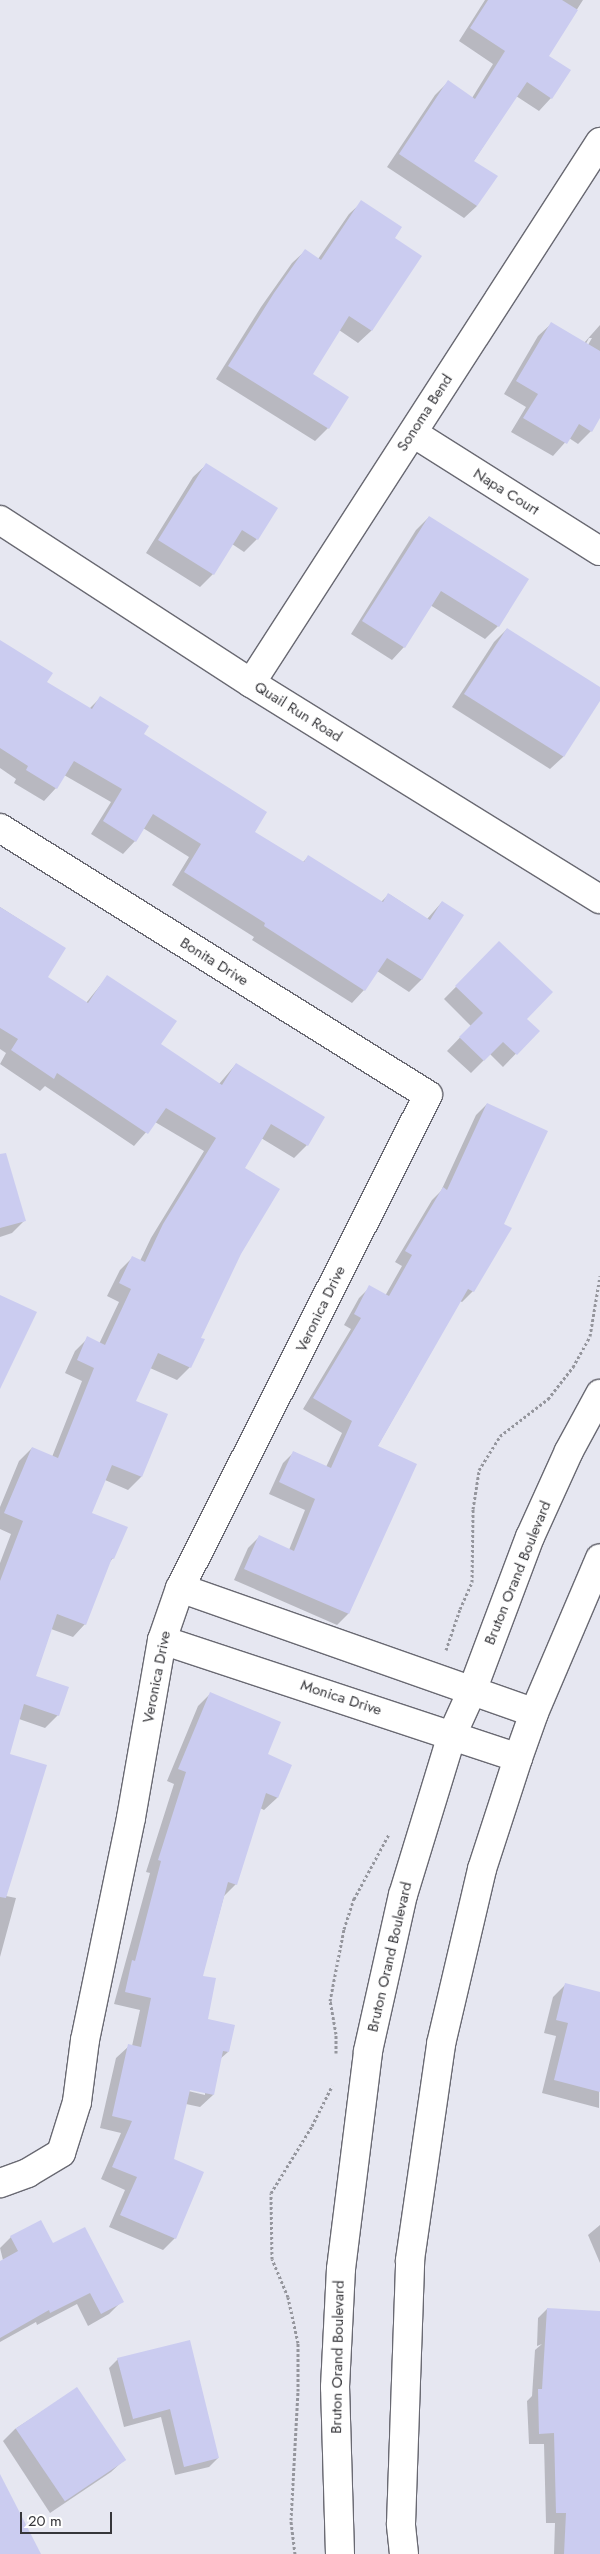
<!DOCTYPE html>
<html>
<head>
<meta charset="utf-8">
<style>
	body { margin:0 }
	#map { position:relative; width:600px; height:2554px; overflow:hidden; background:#e6e7f1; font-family:Jost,sans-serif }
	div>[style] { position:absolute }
	.shadow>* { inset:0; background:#0003 }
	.building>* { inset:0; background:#cbccf0; transform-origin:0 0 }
	.path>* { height:3px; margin-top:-1.5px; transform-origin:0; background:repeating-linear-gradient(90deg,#95969d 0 2.5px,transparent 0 5px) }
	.roads { filter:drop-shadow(1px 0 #696972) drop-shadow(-1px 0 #696972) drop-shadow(0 1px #696972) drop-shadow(0 -1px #696972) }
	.minor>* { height:28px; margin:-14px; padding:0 14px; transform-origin:14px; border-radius:14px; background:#fff }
	.tertiary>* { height:28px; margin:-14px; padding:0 14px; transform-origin:14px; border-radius:14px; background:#fff }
	.secondary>* { height:28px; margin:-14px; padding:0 14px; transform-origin:14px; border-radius:14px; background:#fff }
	span { translate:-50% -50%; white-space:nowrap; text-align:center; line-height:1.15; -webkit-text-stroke:5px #fff; paint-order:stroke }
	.street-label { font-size:15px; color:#36363a }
	.scale { position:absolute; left:20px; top:2512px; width:92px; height:22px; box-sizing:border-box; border:2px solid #36363a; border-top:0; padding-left:6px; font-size:15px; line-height:18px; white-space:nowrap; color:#36363a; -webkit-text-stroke:4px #fff; paint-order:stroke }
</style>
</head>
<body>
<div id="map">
	<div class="shadow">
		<i style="clip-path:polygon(485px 0,583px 0,547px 56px,551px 98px,539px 111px,516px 96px,473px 162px,477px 206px,464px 218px,387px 167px,435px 95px,448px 82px,472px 98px,493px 64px,459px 41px)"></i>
		<i style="clip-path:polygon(362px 202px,393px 238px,420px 256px,371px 331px,358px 343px,339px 330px,311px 375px,347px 397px,328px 428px,315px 441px,216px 379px,261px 307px,292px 263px,305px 251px,318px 259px,349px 214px)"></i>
		<i style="clip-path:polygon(evenodd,551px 324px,584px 343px,600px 325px,600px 416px,591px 431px,578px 444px,569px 438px,553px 456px,511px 432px,526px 407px,504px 394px,538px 336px,551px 324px,589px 338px,592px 338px,585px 350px,583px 349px,589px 338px)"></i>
		<i style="clip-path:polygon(206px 465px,257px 539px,244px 552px,232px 544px,213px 574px,200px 587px,146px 553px,193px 477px)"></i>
		<i style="clip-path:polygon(429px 517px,527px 579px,498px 626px,485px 639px,430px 605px,404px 647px,392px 660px,351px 634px,416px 530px)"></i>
		<i style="clip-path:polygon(507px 629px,600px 689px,600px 698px,563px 757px,550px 769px,452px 707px,494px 642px)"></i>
		<i style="clip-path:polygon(0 645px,45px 683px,89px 709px,100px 698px,253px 832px,302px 863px,308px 857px,381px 902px,389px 894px,427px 919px,442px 902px,422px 979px,409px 992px,377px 971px,364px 990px,352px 1003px,252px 940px,254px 937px,172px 885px,189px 857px,143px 828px,135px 841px,123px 854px,91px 834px,111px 802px,64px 775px,56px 788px,44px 801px,14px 783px,16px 779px,0 768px)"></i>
		<i style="clip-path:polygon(0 907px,64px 948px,46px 977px,86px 1003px,107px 977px,159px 1044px,219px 1084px,236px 1064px,307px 1145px,294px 1158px,261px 1138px,243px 1168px,240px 1253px,199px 1338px,190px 1367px,177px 1380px,150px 1368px,134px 1401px,166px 1414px,141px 1477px,128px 1490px,105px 1480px,91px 1513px,113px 1558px,109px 1563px,85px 1624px,73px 1637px,51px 1629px,35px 1677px,58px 1715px,45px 1728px,19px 1719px,8px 1755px,6px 1896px,16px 1898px,0 1957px,0 1563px,11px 1534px,0 1529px,0 1507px,19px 1461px,32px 1448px,52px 1457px,82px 1381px,65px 1373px,75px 1351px,88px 1338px,99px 1344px,119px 1302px,107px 1296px,120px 1270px,132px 1258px,140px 1261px,151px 1238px,204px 1151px,155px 1122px,134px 1146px,45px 1086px,40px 1091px,0 1064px,6px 1053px,0 1049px)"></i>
		<i style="clip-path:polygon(499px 943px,525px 1019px,538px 1031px,503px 1067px,490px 1054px,471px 1073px,447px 1051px,471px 1026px,444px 999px)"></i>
		<i style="clip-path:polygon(487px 1104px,503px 1224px,510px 1229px,473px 1291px,462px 1302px,460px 1301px,377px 1447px,415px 1465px,348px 1614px,337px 1625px,234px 1580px,248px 1548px,259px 1537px,289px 1550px,305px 1510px,269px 1494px,283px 1463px,294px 1452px,326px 1467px,342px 1433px,303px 1409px,351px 1329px,344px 1325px,359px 1298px,370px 1287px,385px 1296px,402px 1266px,395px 1262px,432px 1200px,441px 1191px,476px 1115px)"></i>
		<i style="clip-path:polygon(0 1160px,25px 1220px,12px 1233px,0 1237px)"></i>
		<i style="clip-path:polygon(evenodd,210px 1694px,266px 1755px,290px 1765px,277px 1798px,264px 1810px,260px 1808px,236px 1884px,224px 1896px,202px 1976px,206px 2020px,228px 2052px,220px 2059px,213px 2095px,200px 2107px,186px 2104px,173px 2160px,175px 2238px,163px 2250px,109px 2227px,125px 2190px,101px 2179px,121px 2133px,100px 2128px,116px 2058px,129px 2046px,132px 2046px,140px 2010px,114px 2004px,150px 1873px,146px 1872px,174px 1784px,167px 1781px,198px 1706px,210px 1694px,184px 2088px,205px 2092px,205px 2095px,184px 2090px,184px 2088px)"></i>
		<i style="clip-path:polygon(566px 1984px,600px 1993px,599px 2108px,542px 2093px,556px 2036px,544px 2033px,553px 1997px)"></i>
		<i style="clip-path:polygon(600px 2225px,600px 2263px,588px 2235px)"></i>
		<i style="clip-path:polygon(11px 2237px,53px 2245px,122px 2301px,109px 2314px,88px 2326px,77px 2304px,37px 2325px,36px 2322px,0 2342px,0 2262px,3px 2260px,0 2248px)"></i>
		<i style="clip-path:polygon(547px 2309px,600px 2312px,600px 2554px,554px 2554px,555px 2523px,546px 2523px,544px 2444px,529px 2444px,527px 2401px,532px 2396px,535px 2350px,542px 2344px,537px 2346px,538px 2318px)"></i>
		<i style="clip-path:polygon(189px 2341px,218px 2458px,209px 2467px,175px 2475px,161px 2417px,124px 2427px,109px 2368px,118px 2359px)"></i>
		<i style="clip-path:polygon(77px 2389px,124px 2460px,111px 2472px,50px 2513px,3px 2441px,15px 2429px)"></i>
	</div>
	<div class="building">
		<i style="clip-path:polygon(488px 0,562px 0,578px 10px,549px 56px,571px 70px,552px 99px,527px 82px,474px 161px,498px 176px,477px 206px,399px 154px,448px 80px,475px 99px,505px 51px,470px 28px)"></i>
		<i style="clip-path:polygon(361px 200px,402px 227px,395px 238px,422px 256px,372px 331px,349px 316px,313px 374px,349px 397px,329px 429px,228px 366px,274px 293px,305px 249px,321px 260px)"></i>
		<i style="clip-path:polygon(551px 322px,600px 351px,600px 418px,592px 432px,579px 424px,567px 444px,523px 418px,538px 394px,516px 381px)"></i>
		<i style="clip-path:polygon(206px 463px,278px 508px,258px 540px,242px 530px,214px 575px,158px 540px)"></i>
		<i style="clip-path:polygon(429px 516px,529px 579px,499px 627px,441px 591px,405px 648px,362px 621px)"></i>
		<i style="clip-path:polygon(507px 628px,600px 687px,600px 701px,564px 757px,464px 694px)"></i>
		<i style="clip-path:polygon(0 640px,53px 673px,47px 682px,92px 709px,100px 696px,149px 726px,144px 734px,267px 812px,255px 832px,304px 862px,308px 855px,383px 902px,388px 893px,430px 920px,442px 901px,464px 915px,422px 980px,387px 958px,365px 991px,264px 926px,265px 923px,184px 872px,201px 844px,153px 814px,136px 842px,103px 821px,122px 789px,74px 761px,57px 789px,26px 770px,28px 766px,0 748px)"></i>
		<i style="clip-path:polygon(0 907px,66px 948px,48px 977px,88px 1003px,107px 975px,177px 1021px,161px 1044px,222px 1085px,236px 1063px,325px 1117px,308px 1146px,271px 1124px,245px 1168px,280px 1189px,241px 1254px,201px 1338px,205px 1339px,191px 1368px,158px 1353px,136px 1401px,168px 1414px,142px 1477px,112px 1465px,92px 1513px,128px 1527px,114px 1559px,112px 1558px,86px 1625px,57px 1614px,36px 1676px,69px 1687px,59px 1716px,24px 1704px,10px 1754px,47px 1765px,6px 1898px,0 1897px,0 1581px,23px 1521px,4px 1513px,32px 1447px,58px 1458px,94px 1368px,77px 1360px,87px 1336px,105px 1345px,131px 1289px,119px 1283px,132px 1256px,145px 1262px,163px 1224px,216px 1138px,166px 1108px,148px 1134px,57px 1073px,54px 1079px,11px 1050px,18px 1039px,0 1028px)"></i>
		<i style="clip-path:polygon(499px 941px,553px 992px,527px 1019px,540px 1031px,517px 1055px,503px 1042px,484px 1061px,459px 1037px,483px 1013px,455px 986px)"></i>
		<i style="clip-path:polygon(487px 1103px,548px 1131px,504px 1224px,512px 1228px,474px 1292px,468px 1289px,378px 1446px,417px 1464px,349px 1614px,244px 1569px,259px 1535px,294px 1551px,315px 1499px,279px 1482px,293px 1451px,331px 1468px,352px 1421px,313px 1398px,361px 1318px,354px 1314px,369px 1285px,389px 1296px,412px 1255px,405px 1251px,443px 1187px,447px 1190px)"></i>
		<i style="clip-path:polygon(6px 1153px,26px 1221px,0 1228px,0 1154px)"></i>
		<i style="clip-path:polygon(0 1295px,37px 1312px,0 1389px)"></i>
		<i style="clip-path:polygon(210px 1692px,281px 1722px,268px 1754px,292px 1765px,278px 1798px,266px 1793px,237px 1885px,228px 1882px,203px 1976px,216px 1978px,208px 2019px,235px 2025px,229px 2052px,223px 2051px,214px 2095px,190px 2090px,174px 2159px,204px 2172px,176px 2239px,120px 2215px,137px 2177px,112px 2167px,132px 2121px,112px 2116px,128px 2044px,141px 2047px,151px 1998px,125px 1992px,132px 1960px,135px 1961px,161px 1861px,158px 1860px,186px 1772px,178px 1769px)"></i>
		<i style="clip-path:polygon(565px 1983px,600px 1992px,600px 2092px,554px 2080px,568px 2023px,556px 2020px)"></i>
		<i style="clip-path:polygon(41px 2220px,53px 2243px,85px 2227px,124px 2302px,101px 2314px,90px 2293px,50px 2313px,49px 2310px,0 2338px,0 2261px,18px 2251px,10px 2236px)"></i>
		<i style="clip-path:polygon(547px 2308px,600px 2311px,600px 2554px,564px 2554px,566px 2513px,556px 2513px,554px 2433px,539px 2434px,538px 2389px,542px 2389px)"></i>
		<i style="clip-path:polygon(190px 2340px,219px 2458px,184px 2467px,170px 2409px,133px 2419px,117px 2358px)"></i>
		<i style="left:77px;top:2387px;width:88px;height:74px;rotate:56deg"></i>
		<i style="clip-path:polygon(0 2474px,41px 2554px,0 2554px)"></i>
	</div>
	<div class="path">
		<i style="left:446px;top:1650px;width:43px;rotate:-71.1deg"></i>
		<i style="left:460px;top:1609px;width:30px;rotate:-66deg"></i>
		<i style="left:472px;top:1582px;width:73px;rotate:-89.2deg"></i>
		<i style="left:473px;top:1509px;width:39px;rotate:-81deg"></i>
		<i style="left:479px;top:1470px;width:40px;rotate:-58deg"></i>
		<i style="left:500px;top:1436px;width:61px;rotate:-37.6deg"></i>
		<i style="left:548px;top:1399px;width:41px;rotate:-52deg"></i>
		<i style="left:573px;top:1367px;width:35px;rotate:-61deg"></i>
		<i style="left:590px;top:1336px;width:61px;rotate:-80.5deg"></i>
		<i style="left:336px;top:2053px;width:19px;rotate:-90deg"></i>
		<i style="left:336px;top:2034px;width:34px;rotate:-100deg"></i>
		<i style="left:330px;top:2001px;width:73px;rotate:-79deg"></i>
		<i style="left:344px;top:1929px;width:32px;rotate:-72deg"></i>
		<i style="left:354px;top:1899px;width:74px;rotate:-61.7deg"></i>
		<i style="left:295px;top:2554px;width:34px;rotate:-97deg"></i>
		<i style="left:291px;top:2520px;width:129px;rotate:-86.9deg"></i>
		<i style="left:298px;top:2391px;width:48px;rotate:-90deg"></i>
		<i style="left:298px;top:2343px;width:47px;rotate:-102.3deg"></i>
		<i style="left:288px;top:2297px;width:41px;rotate:-112.8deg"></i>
		<i style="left:272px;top:2259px;width:66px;rotate:-90.9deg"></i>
		<i style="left:271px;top:2193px;width:79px;rotate:-58.5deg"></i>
		<i style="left:312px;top:2126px;width:45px;rotate:-63.4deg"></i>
	</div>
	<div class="roads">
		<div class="minor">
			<i style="left:413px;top:433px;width:221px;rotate:32.3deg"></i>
			<i style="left:251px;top:683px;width:644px;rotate:-57.17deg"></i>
			<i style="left:0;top:828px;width:504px;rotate:31.96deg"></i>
			<i style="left:428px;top:1095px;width:552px;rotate:116.7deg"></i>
			<i style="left:180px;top:1588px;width:55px;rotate:109.1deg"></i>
			<i style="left:162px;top:1640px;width:181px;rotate:99.9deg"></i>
			<i style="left:131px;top:1818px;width:227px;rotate:101.7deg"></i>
			<i style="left:85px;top:2040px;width:63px;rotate:97.4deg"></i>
			<i style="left:77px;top:2102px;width:53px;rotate:107.4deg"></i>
			<i style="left:61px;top:2153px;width:39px;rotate:149deg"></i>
			<i style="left:28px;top:2173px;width:30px;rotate:160deg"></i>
			<i style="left:180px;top:1588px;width:375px;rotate:19.4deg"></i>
			<i style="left:162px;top:1640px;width:375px;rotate:18.3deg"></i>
		</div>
		<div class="tertiary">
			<i style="left:0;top:520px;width:299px;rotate:33deg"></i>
			<i style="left:251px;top:683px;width:410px;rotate:31.8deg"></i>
		</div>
		<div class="secondary">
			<i style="left:340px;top:2554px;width:167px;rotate:-91.7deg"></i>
			<i style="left:335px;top:2387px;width:118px;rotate:-87.1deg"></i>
			<i style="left:341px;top:2269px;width:220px;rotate:-82.9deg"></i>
			<i style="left:368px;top:2051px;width:160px;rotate:-77.4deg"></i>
			<i style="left:403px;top:1895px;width:167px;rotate:-73deg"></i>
			<i style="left:452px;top:1735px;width:48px;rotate:-65.6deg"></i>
			<i style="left:472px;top:1691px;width:165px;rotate:-69.4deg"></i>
			<i style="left:530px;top:1537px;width:94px;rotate:-65.6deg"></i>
			<i style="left:569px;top:1451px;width:65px;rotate:-61.5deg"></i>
			<i style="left:404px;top:2554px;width:30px;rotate:-96deg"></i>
			<i style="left:401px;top:2524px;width:264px;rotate:-88deg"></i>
			<i style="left:410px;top:2260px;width:218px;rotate:-81.8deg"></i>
			<i style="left:441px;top:2044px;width:180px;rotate:-76.8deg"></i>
			<i style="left:482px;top:1869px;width:117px;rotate:-72deg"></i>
			<i style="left:518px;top:1758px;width:48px;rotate:-70.4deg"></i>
			<i style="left:534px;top:1713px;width:168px;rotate:-66.9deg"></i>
		</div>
	</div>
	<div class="street-label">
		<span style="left:425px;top:413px;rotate:-57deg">Sonoma Bend</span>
		<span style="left:506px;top:492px;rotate:32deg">Napa Court</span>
		<span style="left:298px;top:712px;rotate:32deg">Quail Run Road</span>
		<span style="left:214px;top:962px;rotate:32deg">Bonita Drive</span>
		<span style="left:321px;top:1309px;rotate:-64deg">Veronica Drive</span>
		<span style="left:518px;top:1573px;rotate:-68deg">Bruton Orand Boulevard</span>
		<span style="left:157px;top:1677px;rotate:-79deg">Veronica Drive</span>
		<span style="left:341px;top:1698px;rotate:18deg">Monica Drive</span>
		<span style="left:390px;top:1957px;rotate:-77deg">Bruton Orand Boulevard</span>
		<span style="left:338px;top:2357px;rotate:-89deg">Bruton Orand Boulevard</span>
	</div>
	<div class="scale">20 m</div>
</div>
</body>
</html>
